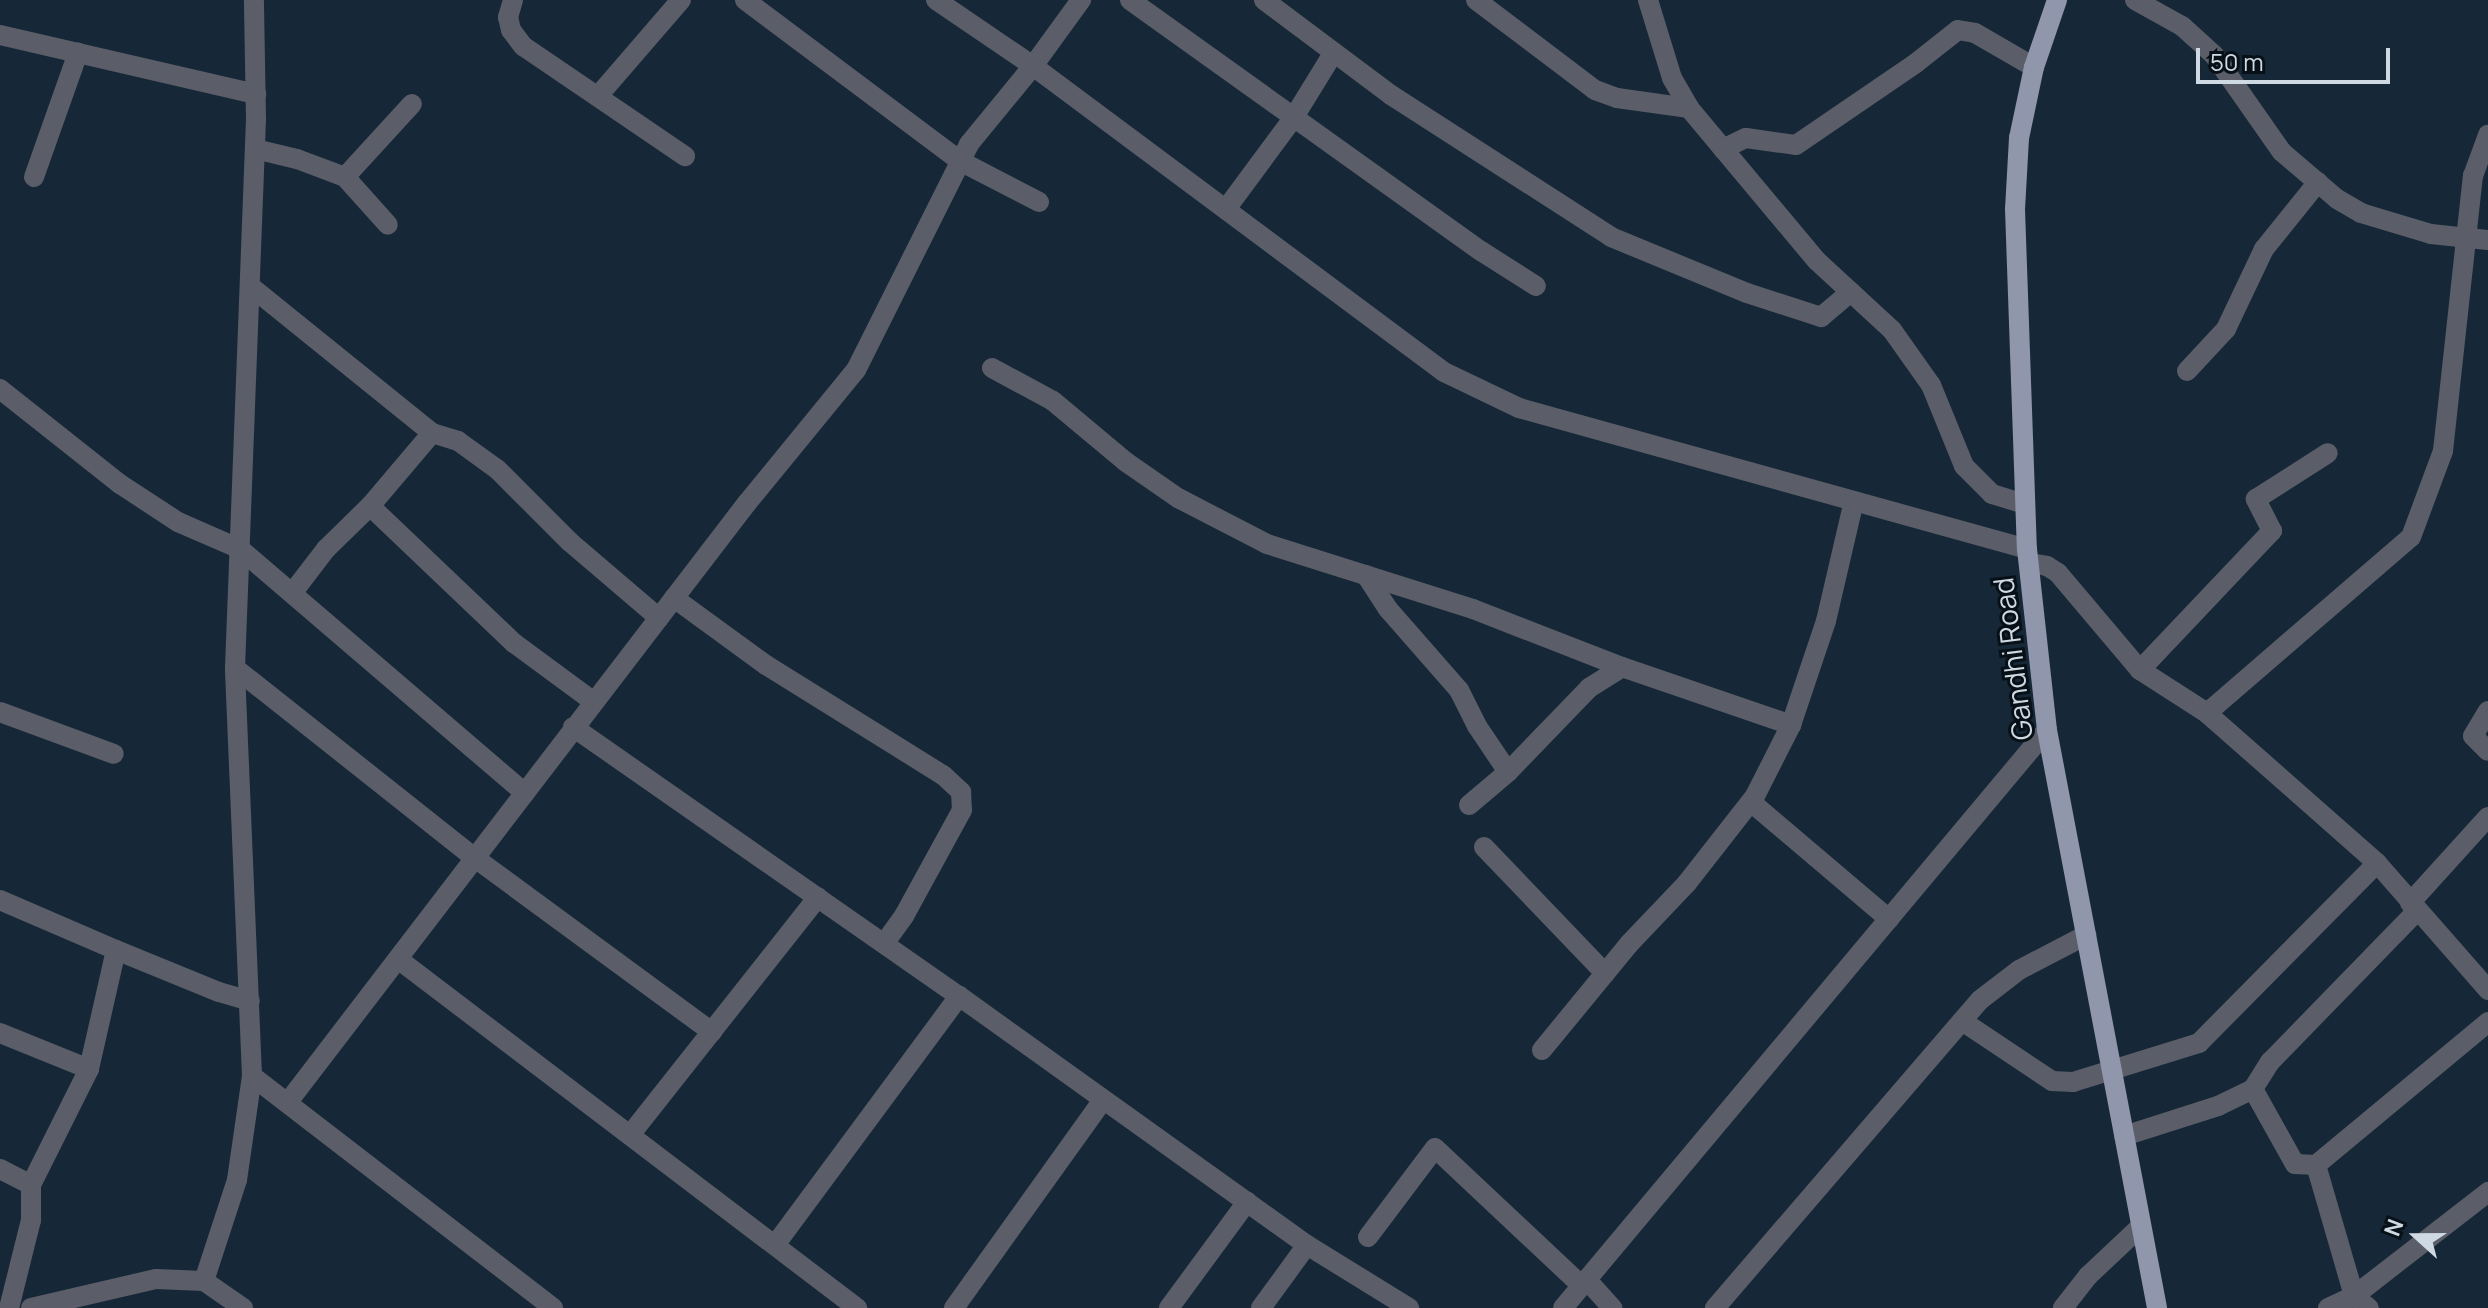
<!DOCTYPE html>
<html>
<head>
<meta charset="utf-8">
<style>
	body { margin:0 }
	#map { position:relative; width:2488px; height:1308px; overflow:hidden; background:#162837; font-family:Manrope,sans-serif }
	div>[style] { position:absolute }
	.minor>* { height:20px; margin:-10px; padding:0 10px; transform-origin:10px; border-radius:10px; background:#5b5e69 }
	.major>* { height:20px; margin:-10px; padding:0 10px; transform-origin:10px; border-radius:10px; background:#9096ab }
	span { translate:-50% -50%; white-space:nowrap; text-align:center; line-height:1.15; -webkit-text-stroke:6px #081017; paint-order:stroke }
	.street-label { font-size:28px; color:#ced9e4 }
	.north { position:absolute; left:2376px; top:1196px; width:80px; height:80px; -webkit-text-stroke:6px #081017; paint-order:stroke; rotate:291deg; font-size:22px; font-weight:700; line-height:32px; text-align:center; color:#ced9e4 }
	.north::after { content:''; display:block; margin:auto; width:28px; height:36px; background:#ced9e4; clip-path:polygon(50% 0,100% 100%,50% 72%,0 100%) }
	.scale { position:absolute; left:2196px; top:48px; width:194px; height:36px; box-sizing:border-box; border:4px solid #ced9e4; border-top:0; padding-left:10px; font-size:24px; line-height:28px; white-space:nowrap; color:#ced9e4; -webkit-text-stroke:6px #081017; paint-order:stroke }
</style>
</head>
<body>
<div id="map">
	<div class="minor">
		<i style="left:513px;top:0;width:18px;rotate:106deg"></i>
		<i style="left:508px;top:17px;width:13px;rotate:77deg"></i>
		<i style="left:511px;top:30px;width:20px;rotate:53deg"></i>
		<i style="left:523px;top:46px;width:196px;rotate:34.2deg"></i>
		<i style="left:745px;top:0;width:269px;rotate:36.8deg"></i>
		<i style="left:960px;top:161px;width:89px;rotate:27.4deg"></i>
		<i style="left:936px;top:0;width:117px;rotate:34.2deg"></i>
		<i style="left:1033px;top:66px;width:512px;rotate:36.67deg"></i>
		<i style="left:1444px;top:372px;width:83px;rotate:25.6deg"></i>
		<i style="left:1519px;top:408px;width:527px;rotate:15.51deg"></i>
		<i style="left:1130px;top:0;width:432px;rotate:35.6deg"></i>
		<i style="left:1481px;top:251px;width:65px;rotate:32.5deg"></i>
		<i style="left:1264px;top:0;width:159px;rotate:36.8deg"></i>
		<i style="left:1391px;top:95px;width:262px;rotate:32.8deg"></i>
		<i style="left:1611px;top:237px;width:147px;rotate:22.4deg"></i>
		<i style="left:1747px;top:293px;width:78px;rotate:18deg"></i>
		<i style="left:1821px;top:317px;width:39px;rotate:-40deg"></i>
		<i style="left:1476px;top:0;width:149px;rotate:37.1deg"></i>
		<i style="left:1595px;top:90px;width:23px;rotate:20deg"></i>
		<i style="left:1617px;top:98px;width:73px;rotate:7.9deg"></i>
		<i style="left:1648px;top:0;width:82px;rotate:72.9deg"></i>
		<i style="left:1672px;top:78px;width:34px;rotate:60deg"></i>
		<i style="left:1689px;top:108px;width:199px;rotate:50.1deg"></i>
		<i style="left:1817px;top:261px;width:102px;rotate:42.6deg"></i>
		<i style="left:1892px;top:330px;width:67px;rotate:54.7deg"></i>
		<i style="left:1931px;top:385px;width:87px;rotate:67.8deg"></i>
		<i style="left:1964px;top:466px;width:40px;rotate:45deg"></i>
		<i style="left:1992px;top:494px;width:34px;rotate:17deg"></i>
		<i style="left:2135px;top:0;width:54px;rotate:29deg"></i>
		<i style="left:2182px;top:26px;width:43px;rotate:42.2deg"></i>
		<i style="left:2214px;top:55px;width:118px;rotate:55deg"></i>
		<i style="left:2282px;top:152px;width:72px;rotate:40.5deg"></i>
		<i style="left:2337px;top:199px;width:28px;rotate:30deg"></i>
		<i style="left:2361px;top:213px;width:73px;rotate:16.7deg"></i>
		<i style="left:2431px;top:234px;width:57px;rotate:6deg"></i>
		<i style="left:0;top:35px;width:263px;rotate:13deg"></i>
		<i style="left:598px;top:96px;width:127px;rotate:-49.2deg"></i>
		<i style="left:255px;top:149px;width:43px;rotate:13.4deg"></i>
		<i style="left:297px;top:159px;width:51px;rotate:20.6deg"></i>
		<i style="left:345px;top:177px;width:99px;rotate:-47.5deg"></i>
		<i style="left:1723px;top:149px;width:25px;rotate:-26deg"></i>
		<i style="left:1746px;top:138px;width:50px;rotate:8deg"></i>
		<i style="left:1796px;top:145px;width:145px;rotate:-34.3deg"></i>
		<i style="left:1916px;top:63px;width:53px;rotate:-38.2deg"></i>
		<i style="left:1958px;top:30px;width:17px;rotate:10deg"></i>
		<i style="left:1975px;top:33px;width:68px;rotate:30deg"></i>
		<i style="left:34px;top:177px;width:132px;rotate:-70.5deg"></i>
		<i style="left:345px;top:177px;width:64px;rotate:48.1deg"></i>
		<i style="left:1226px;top:209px;width:114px;rotate:-53.5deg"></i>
		<i style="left:1294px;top:117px;width:76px;rotate:-58.4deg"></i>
		<i style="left:250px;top:286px;width:234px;rotate:38.9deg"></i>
		<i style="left:432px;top:433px;width:96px;rotate:130.3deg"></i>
		<i style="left:370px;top:506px;width:62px;rotate:135.7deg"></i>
		<i style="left:326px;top:549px;width:54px;rotate:127.5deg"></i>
		<i style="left:992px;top:368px;width:69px;rotate:28.4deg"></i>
		<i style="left:1053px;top:401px;width:95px;rotate:39.9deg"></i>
		<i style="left:1126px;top:462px;width:63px;rotate:34.7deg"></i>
		<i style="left:1178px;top:498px;width:100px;rotate:27.3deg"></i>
		<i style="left:1267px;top:544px;width:216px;rotate:17.5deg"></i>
		<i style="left:1473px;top:609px;width:160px;rotate:21.3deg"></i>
		<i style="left:1622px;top:667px;width:179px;rotate:18.9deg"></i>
		<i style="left:2187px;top:371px;width:57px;rotate:-47.1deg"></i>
		<i style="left:2226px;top:329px;width:89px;rotate:-64.6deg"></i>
		<i style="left:2264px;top:249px;width:86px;rotate:-51.1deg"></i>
		<i style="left:0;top:389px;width:153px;rotate:38.4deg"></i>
		<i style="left:120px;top:484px;width:69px;rotate:33.2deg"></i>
		<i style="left:178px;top:522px;width:68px;rotate:23.5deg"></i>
		<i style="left:240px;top:549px;width:375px;rotate:40.6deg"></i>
		<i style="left:432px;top:433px;width:27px;rotate:17deg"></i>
		<i style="left:458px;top:441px;width:48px;rotate:35.7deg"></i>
		<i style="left:497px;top:469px;width:103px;rotate:45deg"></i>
		<i style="left:570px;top:542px;width:117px;rotate:40.5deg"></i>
		<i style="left:370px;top:506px;width:199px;rotate:43.6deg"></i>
		<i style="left:514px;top:643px;width:99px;rotate:36.4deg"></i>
		<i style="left:2029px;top:563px;width:18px;rotate:9deg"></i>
		<i style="left:2047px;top:566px;width:13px;rotate:32deg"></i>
		<i style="left:2058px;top:573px;width:127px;rotate:49.8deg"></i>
		<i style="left:1366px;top:575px;width:40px;rotate:57.1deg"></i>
		<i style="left:1388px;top:609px;width:108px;rotate:48.8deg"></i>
		<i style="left:1459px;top:690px;width:40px;rotate:63.4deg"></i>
		<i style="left:1477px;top:726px;width:55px;rotate:56deg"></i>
		<i style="left:674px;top:598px;width:114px;rotate:36.1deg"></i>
		<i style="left:766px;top:665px;width:208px;rotate:31.9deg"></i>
		<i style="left:943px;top:775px;width:25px;rotate:43deg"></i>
		<i style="left:961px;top:792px;width:18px;rotate:87deg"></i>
		<i style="left:962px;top:810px;width:121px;rotate:118.7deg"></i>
		<i style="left:904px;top:916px;width:34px;rotate:126deg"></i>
		<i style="left:235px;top:668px;width:306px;rotate:38.4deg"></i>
		<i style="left:475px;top:858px;width:294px;rotate:36.3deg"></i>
		<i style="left:2488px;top:711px;width:29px;rotate:121deg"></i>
		<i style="left:2473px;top:736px;width:21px;rotate:45deg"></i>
		<i style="left:0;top:712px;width:121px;rotate:20.2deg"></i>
		<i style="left:2207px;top:713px;width:269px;rotate:-40.8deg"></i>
		<i style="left:2411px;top:537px;width:92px;rotate:-69.6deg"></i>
		<i style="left:2443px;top:451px;width:277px;rotate:-83.8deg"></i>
		<i style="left:2473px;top:176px;width:44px;rotate:-69.9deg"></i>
		<i style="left:573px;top:727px;width:470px;rotate:34.9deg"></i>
		<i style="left:959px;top:996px;width:428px;rotate:35.6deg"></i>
		<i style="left:1307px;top:1245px;width:120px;rotate:31.7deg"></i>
		<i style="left:1751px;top:802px;width:181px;rotate:40.3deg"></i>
		<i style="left:1469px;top:805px;width:51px;rotate:-40.2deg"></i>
		<i style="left:1508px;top:772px;width:117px;rotate:-46deg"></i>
		<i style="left:1589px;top:688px;width:39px;rotate:-32deg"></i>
		<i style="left:1484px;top:847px;width:175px;rotate:46.2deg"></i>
		<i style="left:2377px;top:863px;width:169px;rotate:48.8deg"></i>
		<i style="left:0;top:900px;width:126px;rotate:23.3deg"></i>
		<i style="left:116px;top:950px;width:122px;rotate:102.8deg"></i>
		<i style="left:89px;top:1069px;width:130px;rotate:116.6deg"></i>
		<i style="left:31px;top:1185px;width:35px;rotate:90deg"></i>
		<i style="left:31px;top:1220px;width:91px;rotate:104deg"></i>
		<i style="left:2410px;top:903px;width:116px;rotate:-47.8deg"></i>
		<i style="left:116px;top:950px;width:111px;rotate:22.2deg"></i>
		<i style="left:219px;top:992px;width:32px;rotate:16deg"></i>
		<i style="left:398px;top:959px;width:577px;rotate:37.25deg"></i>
		<i style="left:1962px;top:1021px;width:108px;rotate:33.7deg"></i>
		<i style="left:2052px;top:1081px;width:21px;rotate:3deg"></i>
		<i style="left:2073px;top:1082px;width:132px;rotate:-17.2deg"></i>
		<i style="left:2199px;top:1043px;width:253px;rotate:-45.3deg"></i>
		<i style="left:2377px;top:863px;width:227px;rotate:-138.6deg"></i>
		<i style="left:2207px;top:713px;width:80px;rotate:-147.3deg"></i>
		<i style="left:2140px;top:670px;width:192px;rotate:-46.5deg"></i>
		<i style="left:2272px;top:531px;width:36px;rotate:-117deg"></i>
		<i style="left:2256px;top:499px;width:85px;rotate:-32.6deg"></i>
		<i style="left:0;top:1033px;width:96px;rotate:22deg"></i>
		<i style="left:1542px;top:1050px;width:137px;rotate:-50.6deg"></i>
		<i style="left:1629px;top:944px;width:84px;rotate:-46.4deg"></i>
		<i style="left:1687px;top:883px;width:110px;rotate:-52deg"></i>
		<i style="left:1755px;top:796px;width:80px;rotate:-63.1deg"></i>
		<i style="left:1791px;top:725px;width:110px;rotate:-71.4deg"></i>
		<i style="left:1826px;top:621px;width:123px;rotate:-76.9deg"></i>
		<i style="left:252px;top:1076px;width:380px;rotate:37.6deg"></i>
		<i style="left:2253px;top:1089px;width:32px;rotate:-58deg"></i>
		<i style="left:2270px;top:1062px;width:209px;rotate:-45.8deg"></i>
		<i style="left:288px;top:1102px;width:755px;rotate:-52.54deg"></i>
		<i style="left:747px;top:503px;width:172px;rotate:-50.7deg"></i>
		<i style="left:856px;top:370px;width:253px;rotate:-63.4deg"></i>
		<i style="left:969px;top:144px;width:101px;rotate:-50.6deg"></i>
		<i style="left:1033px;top:66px;width:82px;rotate:-54deg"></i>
		<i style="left:630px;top:1135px;width:303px;rotate:-51.7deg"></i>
		<i style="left:2124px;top:1136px;width:99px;rotate:-17.7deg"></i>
		<i style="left:2218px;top:1106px;width:39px;rotate:-26deg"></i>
		<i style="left:2253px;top:1089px;width:86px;rotate:60.8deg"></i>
		<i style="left:2295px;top:1164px;width:21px;rotate:3deg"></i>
		<i style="left:2316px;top:1165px;width:224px;rotate:-39.7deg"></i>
		<i style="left:2316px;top:1165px;width:136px;rotate:73.8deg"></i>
		<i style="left:2354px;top:1296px;width:170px;rotate:-37.8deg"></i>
		<i style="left:0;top:1169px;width:35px;rotate:27deg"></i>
		<i style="left:1368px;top:1237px;width:111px;rotate:-53deg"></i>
		<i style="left:1435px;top:1148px;width:202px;rotate:43.2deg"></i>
		<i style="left:775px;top:1245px;width:310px;rotate:-53.5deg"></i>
		<i style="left:1587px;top:1280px;width:38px;rotate:48deg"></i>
		<i style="left:31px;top:1308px;width:128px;rotate:-13.1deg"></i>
		<i style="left:156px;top:1279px;width:48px;rotate:2.4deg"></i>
		<i style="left:243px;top:1308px;width:47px;rotate:-145.3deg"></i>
		<i style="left:204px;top:1281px;width:106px;rotate:-71.9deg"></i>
		<i style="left:237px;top:1180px;width:105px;rotate:-81.8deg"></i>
		<i style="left:252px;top:1076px;width:408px;rotate:-92.4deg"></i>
		<i style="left:235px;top:668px;width:548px;rotate:-87.81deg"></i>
		<i style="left:256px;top:120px;width:120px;rotate:-91deg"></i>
		<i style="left:954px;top:1308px;width:256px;rotate:-54.4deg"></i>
		<i style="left:1169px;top:1308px;width:132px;rotate:-53.7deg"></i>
		<i style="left:1261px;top:1308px;width:78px;rotate:-53.9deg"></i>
		<i style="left:1563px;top:1308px;width:754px;rotate:-50.06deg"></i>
		<i style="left:1715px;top:1308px;width:406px;rotate:-49.3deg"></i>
		<i style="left:1980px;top:1000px;width:49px;rotate:-37.6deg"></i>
		<i style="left:2019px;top:970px;width:76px;rotate:-27.6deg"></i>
		<i style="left:2063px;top:1308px;width:41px;rotate:-52deg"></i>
		<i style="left:2088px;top:1276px;width:73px;rotate:-43.3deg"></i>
		<i style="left:2328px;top:1308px;width:29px;rotate:-25deg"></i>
		<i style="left:2354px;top:1296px;width:19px;rotate:39deg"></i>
	</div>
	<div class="major">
		<i style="left:2057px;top:0;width:71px;rotate:108.9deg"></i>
		<i style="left:2034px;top:67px;width:73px;rotate:101.9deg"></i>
		<i style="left:2019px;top:138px;width:71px;rotate:93.2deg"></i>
		<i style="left:2015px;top:209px;width:340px;rotate:88deg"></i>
		<i style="left:2027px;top:549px;width:182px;rotate:83.7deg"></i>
		<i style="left:2047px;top:730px;width:588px;rotate:79.22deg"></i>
	</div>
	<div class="street-label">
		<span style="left:2012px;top:659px;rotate:-97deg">Gandhi Road</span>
	</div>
	<div class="north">N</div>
	<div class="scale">50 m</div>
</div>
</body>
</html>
